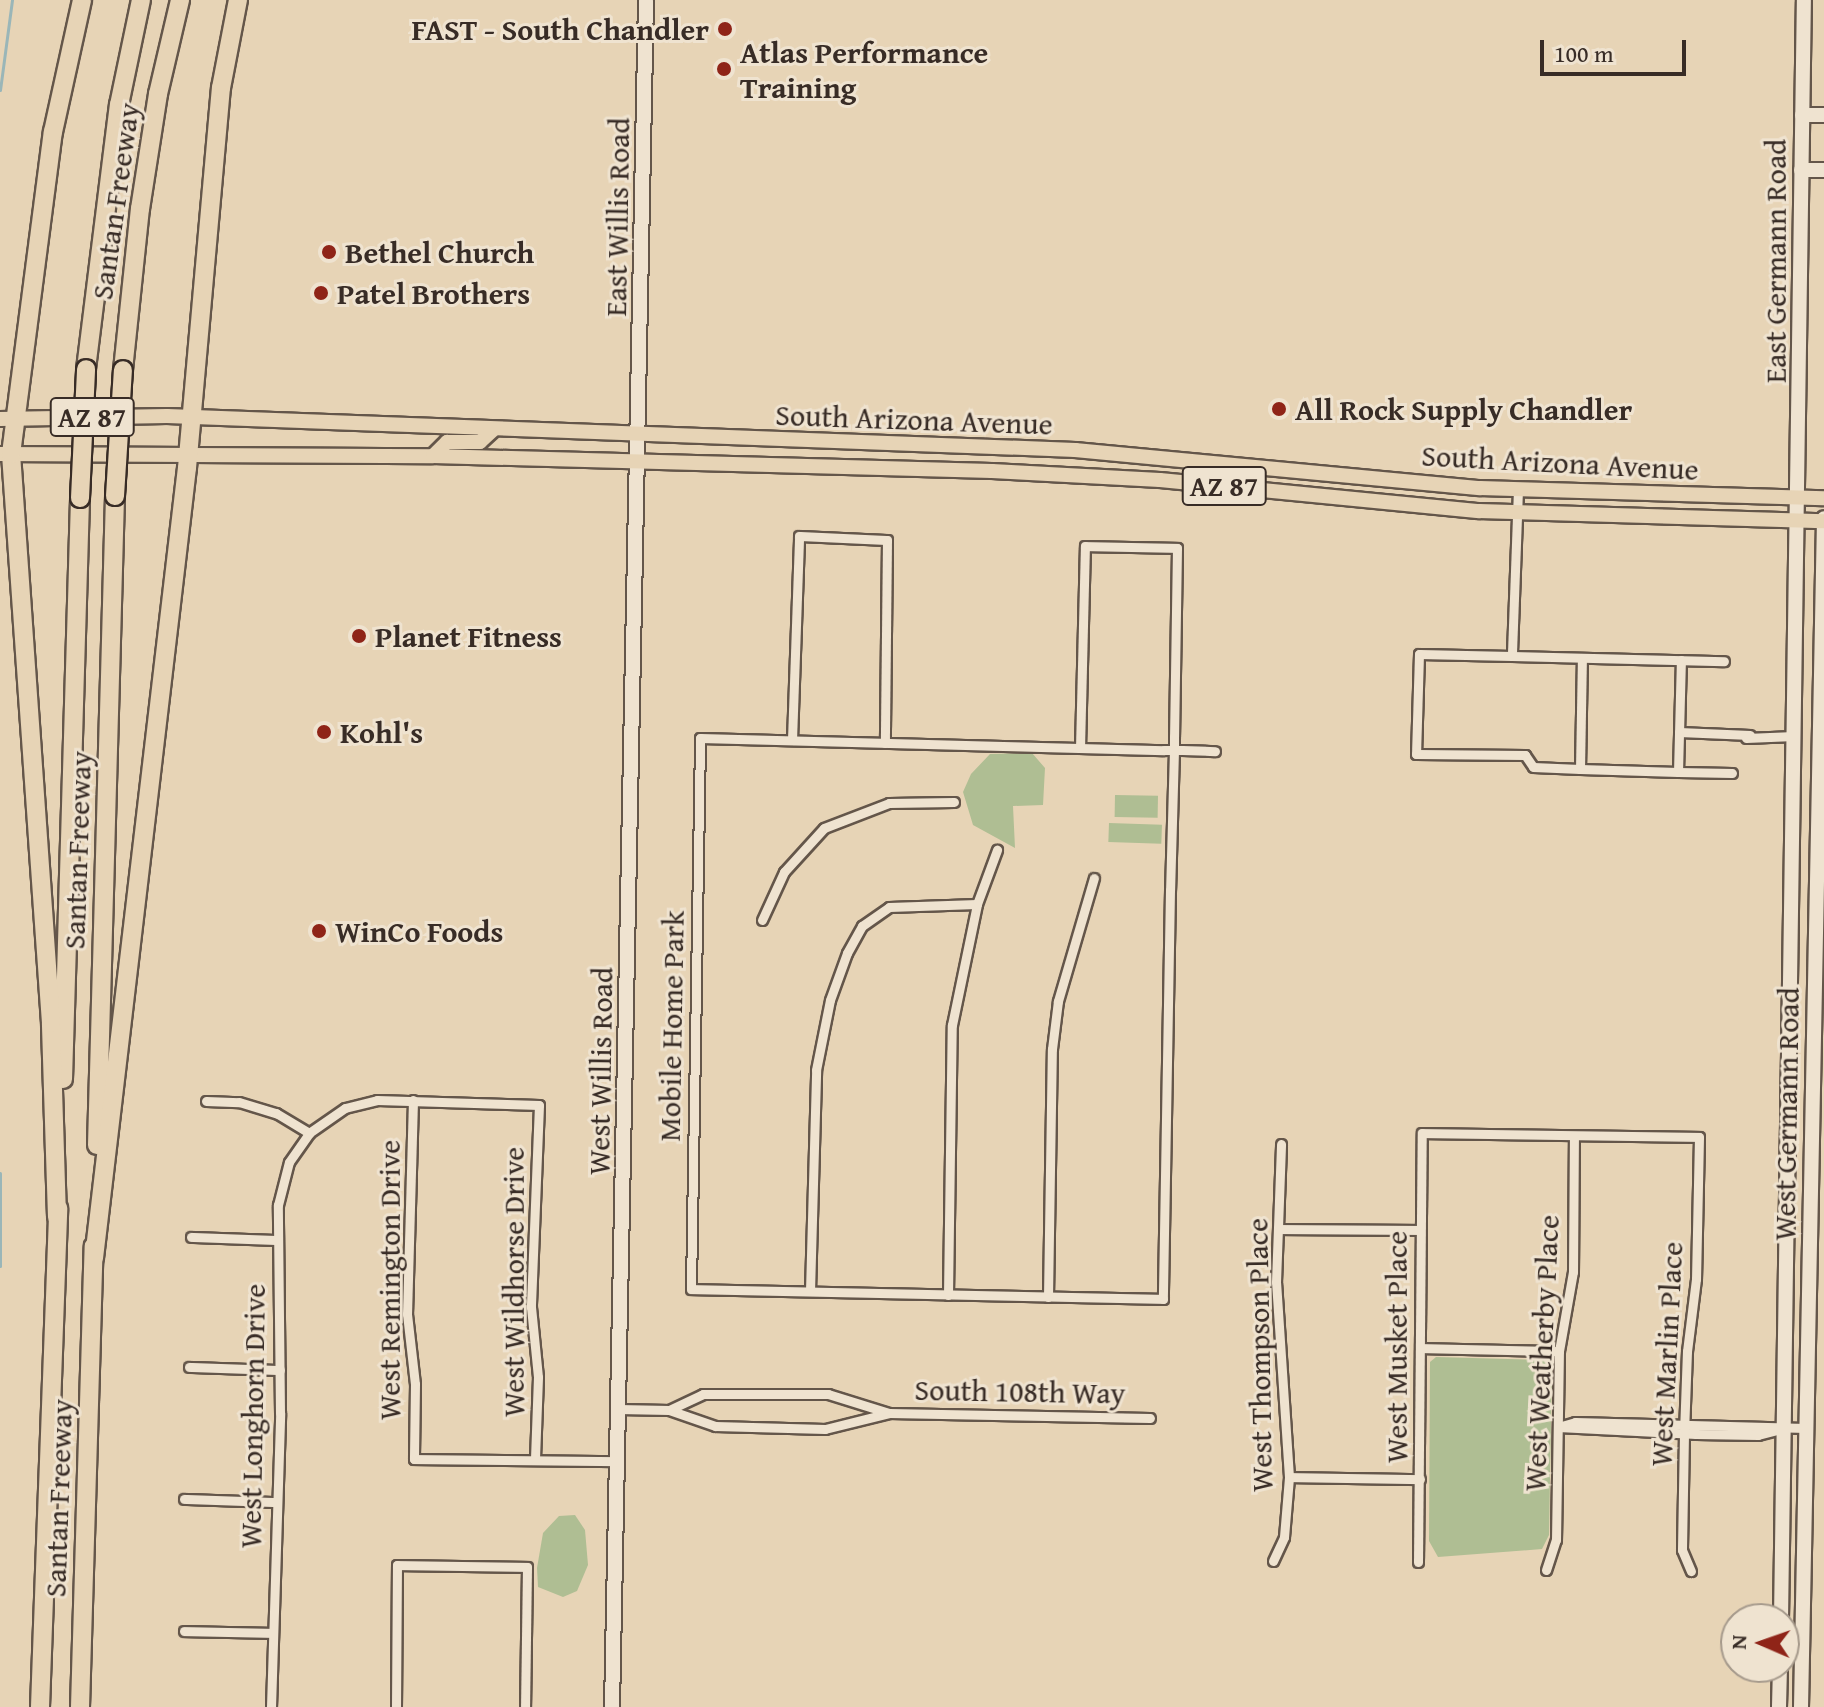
<!DOCTYPE html>
<html>
<head>
<meta charset="utf-8">
<style>
	body { margin:0 }
	#map { position:relative; width:1824px; height:1707px; overflow:hidden; background:#e7d4b6; font-family:"Gentium Book Plus",serif }
	div>[style] { position:absolute }
	.green>* { inset:0; background:#afbe93; transform-origin:0 0 }
	.stream>* { height:3px; margin:-1.5px; padding:0 1.5px; transform-origin:1.5px; border-radius:1.5px; background:#9ab6b8 }
	.roads { filter:drop-shadow(2px 0 #64564a) drop-shadow(-2px 0 #64564a) drop-shadow(0 2px #64564a) drop-shadow(0 -2px #64564a) }
	.street>* { height:9px; margin:-4.5px; padding:0 4.5px; transform-origin:4.5px; border-radius:4.5px; background:#efe3d0 }
	.secondary>* { height:14px; margin:-7px; padding:0 7px; transform-origin:7px; border-radius:7px; background:#efe3d0 }
	.primary>* { height:14px; margin:-7px; padding:0 7px; transform-origin:7px; border-radius:7px; background:#e7d4b6 }
	.highway>* { height:18px; margin:-9px; padding:0 9px; transform-origin:9px; border-radius:9px; background:#e7d4b6 }
	.bridges { filter:drop-shadow(2px 0 #382c26) drop-shadow(-2px 0 #382c26) drop-shadow(0 2px #382c26) drop-shadow(0 -2px #382c26) }
	.highway-bridge>* { height:18px; margin:-9px; padding:0 9px; transform-origin:9px; border-radius:9px; background:#e7d4b6 }
	.dots>* { width:22px; height:22px; translate:-50% -50%; box-sizing:border-box; border:4px solid #efe3d0; border-radius:50% }
	span { translate:-50% -50%; white-space:nowrap; text-align:center; line-height:1.15; -webkit-text-stroke:6px #efe3d0; paint-order:stroke }
	.shield-label span { padding:2px 6px; background:#efe3d0; border:2px solid; border-radius:6px; -webkit-text-stroke-width:0 }
	.shield-label { font-size:28px; color:#382c26; font-weight:700 }
	.poi-label { font-size:30px; color:#382c26; font-weight:700 }
	.right { translate:-100% -50%; text-align:right }
	.left { translate:0 -50%; text-align:left }
	.street-label { font-size:30px; color:#382c26 }
	.north { position:absolute; left:1720px; top:1603px; width:80px; height:80px; box-sizing:border-box; background:#efe3d0; border:2px solid #a69a8c; border-radius:50%; rotate:272deg; font-size:22px; font-weight:700; line-height:32px; text-align:center; color:#382c26 }
	.north::after { content:''; display:block; margin:auto; width:28px; height:36px; background:#8f2418; clip-path:polygon(50% 0,100% 100%,50% 72%,0 100%) }
	.scale { position:absolute; left:1540px; top:40px; width:146px; height:36px; box-sizing:border-box; border:4px solid #382c26; border-top:0; padding-left:10px; font-size:24px; line-height:28px; white-space:nowrap; color:#382c26; -webkit-text-stroke:6px #efe3d0; paint-order:stroke }
</style>
</head>
<body>
<div id="map">
	<div class="green">
		<i style="clip-path:polygon(1032px 753px,1045px 768px,1043px 805px,1013px 806px,1015px 848px,973px 825px,963px 792px,971px 774px,990px 754px)"></i>
		<i style="left:1115px;top:795px;width:43px;height:22px;rotate:1deg"></i>
		<i style="left:1109px;top:823px;width:53px;height:19px;rotate:2deg"></i>
		<i style="clip-path:polygon(1436px 1357px,1546px 1360px,1552px 1366px,1549px 1535px,1542px 1549px,1438px 1557px,1429px 1541px,1430px 1362px)"></i>
		<i style="clip-path:polygon(575px 1515px,585px 1530px,588px 1565px,577px 1591px,563px 1597px,538px 1587px,537px 1568px,543px 1533px,559px 1516px)"></i>
	</div>
	<div class="stream">
		<i style="left:0;top:90px;width:91px;rotate:-82.4deg"></i>
		<i style="left:0;top:1173px;width:93px;rotate:90deg"></i>
	</div>
	<div class="roads">
		<div class="street">
			<i style="left:1518px;top:489px;width:167px;rotate:92.1deg"></i>
			<i style="left:1512px;top:656px;width:212px;rotate:1.4deg"></i>
			<i style="left:1512px;top:656px;width:93px;rotate:-178.8deg"></i>
			<i style="left:1419px;top:654px;width:100px;rotate:91.7deg"></i>
			<i style="left:1416px;top:754px;width:109px;rotate:0.5deg"></i>
			<i style="left:1525px;top:755px;width:14px;rotate:56deg"></i>
			<i style="left:1533px;top:767px;width:47px;rotate:2.4deg"></i>
			<i style="left:1580px;top:769px;width:111px;rotate:-89deg"></i>
			<i style="left:1679px;top:732px;width:71px;rotate:2.4deg"></i>
			<i style="left:1746px;top:738px;width:48px;rotate:-2.4deg"></i>
			<i style="left:792px;top:740px;width:204px;rotate:-88deg"></i>
			<i style="left:799px;top:536px;width:88px;rotate:2.6deg"></i>
			<i style="left:887px;top:540px;width:203px;rotate:90.6deg"></i>
			<i style="left:1080px;top:748px;width:202px;rotate:-88.6deg"></i>
			<i style="left:1085px;top:546px;width:92px;rotate:1.2deg"></i>
			<i style="left:1177px;top:548px;width:189px;rotate:90.9deg"></i>
			<i style="left:1174px;top:737px;width:13px;rotate:90deg"></i>
			<i style="left:1174px;top:750px;width:140px;rotate:91.6deg"></i>
			<i style="left:1170px;top:890px;width:409px;rotate:91deg"></i>
			<i style="left:1163px;top:1299px;width:472px;rotate:-178.8deg"></i>
			<i style="left:691px;top:1289px;width:551px;rotate:-89.06deg"></i>
			<i style="left:700px;top:738px;width:464px;rotate:1.5deg"></i>
			<i style="left:1164px;top:750px;width:18px"></i>
			<i style="left:1182px;top:750px;width:33px;rotate:2deg"></i>
			<i style="left:1580px;top:769px;width:98px;rotate:1.8deg"></i>
			<i style="left:1678px;top:772px;width:112px;rotate:-88.5deg"></i>
			<i style="left:1678px;top:772px;width:54px;rotate:1.1deg"></i>
			<i style="left:762px;top:920px;width:53px;rotate:-65.4deg"></i>
			<i style="left:784px;top:872px;width:59px;rotate:-47.7deg"></i>
			<i style="left:824px;top:828px;width:70px;rotate:-21deg"></i>
			<i style="left:889px;top:803px;width:65px;rotate:-0.9deg"></i>
			<i style="left:413px;top:1100px;width:214px;rotate:91.6deg"></i>
			<i style="left:407px;top:1314px;width:70px;rotate:83.5deg"></i>
			<i style="left:415px;top:1384px;width:75px;rotate:90.8deg"></i>
			<i style="left:414px;top:1459px;width:204px;rotate:0.6deg"></i>
			<i style="left:206px;top:1101px;width:33px;rotate:2deg"></i>
			<i style="left:239px;top:1102px;width:39px;rotate:17deg"></i>
			<i style="left:276px;top:1113px;width:39px;rotate:31deg"></i>
			<i style="left:1278px;top:1229px;width:141px;rotate:0.4deg"></i>
			<i style="left:191px;top:1237px;width:87px;rotate:2deg"></i>
			<i style="left:810px;top:1291px;width:221px;rotate:-88.4deg"></i>
			<i style="left:816px;top:1070px;width:71px;rotate:-78.7deg"></i>
			<i style="left:830px;top:1000px;width:50px;rotate:-70.1deg"></i>
			<i style="left:847px;top:953px;width:31px;rotate:-61deg"></i>
			<i style="left:862px;top:926px;width:33px;rotate:-35deg"></i>
			<i style="left:889px;top:907px;width:88px;rotate:-2deg"></i>
			<i style="left:948px;top:1295px;width:270px;rotate:-89.2deg"></i>
			<i style="left:952px;top:1025px;width:124px;rotate:-78.3deg"></i>
			<i style="left:977px;top:904px;width:58px;rotate:-69.7deg"></i>
			<i style="left:1048px;top:1297px;width:248px;rotate:-89.1deg"></i>
			<i style="left:1052px;top:1049px;width:48px;rotate:-82.9deg"></i>
			<i style="left:1058px;top:1001px;width:128px;rotate:-73.7deg"></i>
			<i style="left:1422px;top:1348px;width:137px;rotate:1.3deg"></i>
			<i style="left:189px;top:1367px;width:91px;rotate:1.9deg"></i>
			<i style="left:618px;top:1409px;width:51px;rotate:1.1deg"></i>
			<i style="left:669px;top:1410px;width:49px;rotate:19.2deg"></i>
			<i style="left:715px;top:1426px;width:110px;rotate:1.6deg"></i>
			<i style="left:825px;top:1429px;width:66px;rotate:-14deg"></i>
			<i style="left:669px;top:1410px;width:38px;rotate:-25deg"></i>
			<i style="left:703px;top:1394px;width:125px"></i>
			<i style="left:828px;top:1394px;width:64px;rotate:17.3deg"></i>
			<i style="left:889px;top:1413px;width:261px;rotate:1.1deg"></i>
			<i style="left:1558px;top:1427px;width:18px;rotate:-16deg"></i>
			<i style="left:1575px;top:1422px;width:231px;rotate:1.5deg"></i>
			<i style="left:1558px;top:1427px;width:138px;rotate:2.9deg"></i>
			<i style="left:1696px;top:1434px;width:62px;rotate:0.9deg"></i>
			<i style="left:1758px;top:1435px;width:20px;rotate:-15deg"></i>
			<i style="left:1289px;top:1477px;width:131px;rotate:0.9deg"></i>
			<i style="left:184px;top:1499px;width:91px;rotate:1.9deg"></i>
			<i style="left:1273px;top:1561px;width:26px;rotate:-65deg"></i>
			<i style="left:1284px;top:1537px;width:60px;rotate:-85.2deg"></i>
			<i style="left:1289px;top:1477px;width:195px;rotate:-93.8deg"></i>
			<i style="left:1276px;top:1282px;width:138px;rotate:-87.9deg"></i>
			<i style="left:1418px;top:1562px;width:429px;rotate:-89.5deg"></i>
			<i style="left:1422px;top:1133px;width:277px;rotate:0.8deg"></i>
			<i style="left:1699px;top:1137px;width:142px;rotate:91.2deg"></i>
			<i style="left:1696px;top:1279px;width:73px;rotate:97.1deg"></i>
			<i style="left:1687px;top:1351px;width:83px;rotate:92.1deg"></i>
			<i style="left:1684px;top:1434px;width:116px;rotate:91deg"></i>
			<i style="left:1682px;top:1550px;width:23px;rotate:67deg"></i>
			<i style="left:1546px;top:1570px;width:32px;rotate:-72deg"></i>
			<i style="left:1556px;top:1540px;width:189px;rotate:-89.1deg"></i>
			<i style="left:1559px;top:1351px;width:80px;rotate:-80deg"></i>
			<i style="left:1573px;top:1272px;width:136px;rotate:-89.6deg"></i>
			<i style="left:184px;top:1631px;width:88px;rotate:1.3deg"></i>
			<i style="left:271px;top:1707px;width:294px;rotate:-88.2deg"></i>
			<i style="left:280px;top:1413px;width:208px;rotate:-90.6deg"></i>
			<i style="left:278px;top:1205px;width:44px;rotate:-75.7deg"></i>
			<i style="left:289px;top:1162px;width:35px;rotate:-55deg"></i>
			<i style="left:309px;top:1133px;width:44px;rotate:-34.8deg"></i>
			<i style="left:345px;top:1108px;width:33px;rotate:-14deg"></i>
			<i style="left:377px;top:1100px;width:162px;rotate:1.8deg"></i>
			<i style="left:539px;top:1105px;width:202px;rotate:92.3deg"></i>
			<i style="left:531px;top:1307px;width:70px;rotate:84.3deg"></i>
			<i style="left:538px;top:1377px;width:82px;rotate:92.1deg"></i>
			<i style="left:396px;top:1707px;width:142px;rotate:-89.6deg"></i>
			<i style="left:397px;top:1565px;width:130px;rotate:0.9deg"></i>
			<i style="left:527px;top:1567px;width:140px;rotate:90.8deg"></i>
		</div>
		<div class="secondary">
			<i style="left:1802px;top:115px;width:22px"></i>
			<i style="left:1801px;top:170px;width:23px"></i>
			<i style="left:1781px;top:1619px;width:1619px;rotate:-89.19deg"></i>
			<i style="left:612px;top:1707px;width:1707px;rotate:-88.86deg"></i>
			<i style="left:1779px;top:1707px;width:40px;rotate:-88.6deg"></i>
			<i style="left:1801px;top:1707px;width:1189px;rotate:-88.89deg"></i>
		</div>
		<div class="primary">
			<i style="left:0;top:419px;width:167px;rotate:-1deg"></i>
			<i style="left:167px;top:416px;width:909px;rotate:2.14deg"></i>
			<i style="left:1075px;top:450px;width:407px;rotate:5.4deg"></i>
			<i style="left:1480px;top:488px;width:344px;rotate:1.7deg"></i>
			<i style="left:0;top:454px;width:433px;rotate:0.3deg"></i>
			<i style="left:433px;top:456px;width:559px;rotate:1.54deg"></i>
			<i style="left:992px;top:471px;width:168px;rotate:3.1deg"></i>
			<i style="left:1160px;top:480px;width:321px;rotate:5.6deg"></i>
			<i style="left:1479px;top:511px;width:345px;rotate:1.7deg"></i>
			<i style="left:433px;top:456px;width:20px;rotate:-45deg"></i>
			<i style="left:447px;top:442px;width:33px"></i>
			<i style="left:480px;top:442px;width:19px;rotate:-43deg"></i>
		</div>
		<div class="highway">
			<i style="left:86px;top:369px;width:266px;rotate:-82.9deg"></i>
			<i style="left:119px;top:105px;width:107px;rotate:-78.2deg"></i>
			<i style="left:123px;top:370px;width:162px;rotate:-84deg"></i>
			<i style="left:140px;top:209px;width:116px;rotate:-81.1deg"></i>
			<i style="left:158px;top:94px;width:97px;rotate:-76.8deg"></i>
			<i style="left:63px;top:1079px;width:581px;rotate:-88.32deg"></i>
			<i style="left:97px;top:1145px;width:649px;rotate:-88.41deg"></i>
			<i style="left:57px;top:1217px;width:194px;rotate:-91.8deg"></i>
			<i style="left:51px;top:1023px;width:570px;rotate:-94.02deg"></i>
			<i style="left:11px;top:454px;width:325px;rotate:-82.6deg"></i>
			<i style="left:53px;top:132px;width:135px;rotate:-77.6deg"></i>
			<i style="left:94px;top:1258px;width:795px;rotate:-83.29deg"></i>
			<i style="left:187px;top:468px;width:382px;rotate:-84.9deg"></i>
			<i style="left:221px;top:88px;width:90px;rotate:-79.1deg"></i>
			<i style="left:40px;top:1707px;width:499px;rotate:-87.9deg"></i>
			<i style="left:80px;top:1707px;width:461px;rotate:-88.3deg"></i>
		</div>
	</div>
	<div class="bridges">
		<div class="highway-bridge">
			<i style="left:115px;top:496px;width:126px;rotate:-86.4deg"></i>
			<i style="left:80px;top:498px;width:129px;rotate:-87.3deg"></i>
		</div>
	</div>
	<div class="dots">
		<i style="left:725px;top:29px;background:#8f2418"></i>
		<i style="left:724px;top:69px;background:#8f2418"></i>
		<i style="left:329px;top:252px;background:#8f2418"></i>
		<i style="left:321px;top:293px;background:#8f2418"></i>
		<i style="left:1279px;top:409px;background:#8f2418"></i>
		<i style="left:359px;top:636px;background:#8f2418"></i>
		<i style="left:324px;top:732px;background:#8f2418"></i>
		<i style="left:319px;top:931px;background:#8f2418"></i>
	</div>
	<div class="shield-label">
		<span style="left:92px;top:417px">AZ 87</span>
		<span style="left:1224px;top:486px">AZ 87</span>
	</div>
	<div class="poi-label">
		<span class="right" style="left:709px;top:29px">FAST - South Chandler</span>
		<span class="left" style="left:740px;top:69px">Atlas Performance<br>Training</span>
		<span class="left" style="left:345px;top:252px">Bethel Church</span>
		<span class="left" style="left:337px;top:293px">Patel Brothers</span>
		<span class="left" style="left:1295px;top:409px">All Rock Supply Chandler</span>
		<span class="left" style="left:375px;top:636px">Planet Fitness</span>
		<span class="left" style="left:340px;top:732px">Kohl's</span>
		<span class="left" style="left:335px;top:931px">WinCo Foods</span>
	</div>
	<div class="street-label">
		<span style="left:115px;top:201px;rotate:-82deg">Santan Freeway</span>
		<span style="left:617px;top:217px;rotate:-89deg">East Willis Road</span>
		<span style="left:1775px;top:261px;rotate:-90deg">East Germann Road</span>
		<span style="left:914px;top:419px;rotate:2deg">South Arizona Avenue</span>
		<span style="left:1560px;top:462px;rotate:3deg">South Arizona Avenue</span>
		<span style="left:77px;top:850px;rotate:-88deg">Santan Freeway</span>
		<span style="left:671px;top:1026px;rotate:-89deg">Mobile Home Park</span>
		<span style="left:600px;top:1071px;rotate:-89deg">West Willis Road</span>
		<span style="left:1786px;top:1114px;rotate:-89deg">West Germann Road</span>
		<span style="left:389px;top:1280px;rotate:-90deg">West Remington Drive</span>
		<span style="left:513px;top:1282px;rotate:-90deg">West Wildhorse Drive</span>
		<span style="left:1396px;top:1347px;rotate:-90deg">West Musket Place</span>
		<span style="left:1541px;top:1353px;rotate:-87deg">West Weatherby Place</span>
		<span style="left:1666px;top:1354px;rotate:-87deg">West Marlin Place</span>
		<span style="left:1259px;top:1355px;rotate:-91deg">West Thompson Place</span>
		<span style="left:1020px;top:1391px;rotate:1deg">South 108th Way</span>
		<span style="left:252px;top:1416px;rotate:-89deg">West Longhorn Drive</span>
		<span style="left:58px;top:1498px;rotate:-88deg">Santan Freeway</span>
	</div>
	<div class="north">N</div>
	<div class="scale">100 m</div>
</div>
</body>
</html>
